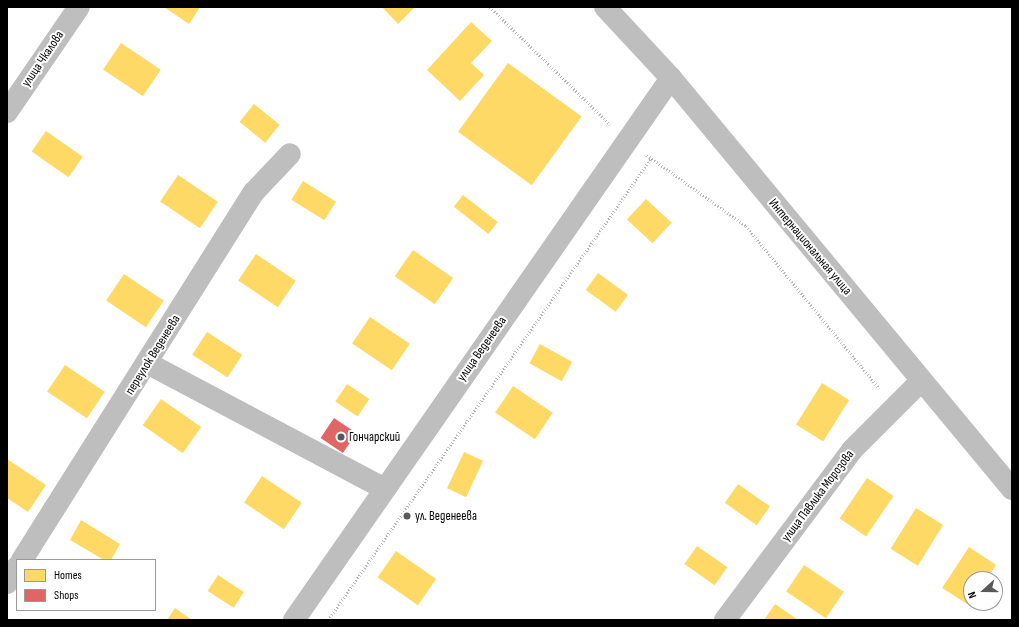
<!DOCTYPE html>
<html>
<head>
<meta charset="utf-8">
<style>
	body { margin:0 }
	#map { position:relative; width:1019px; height:627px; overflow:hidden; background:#fff; font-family:"Sofia Sans Condensed",sans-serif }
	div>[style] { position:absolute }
	.homes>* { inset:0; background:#ffd966; transform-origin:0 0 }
	.shops>* { inset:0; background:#e06666; transform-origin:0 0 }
	.path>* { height:2.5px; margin-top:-1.25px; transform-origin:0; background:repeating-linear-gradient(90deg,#b8b8b8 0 1px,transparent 0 3px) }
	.minor>* { height:22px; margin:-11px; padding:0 11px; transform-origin:11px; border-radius:11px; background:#bebebe }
	.dots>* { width:11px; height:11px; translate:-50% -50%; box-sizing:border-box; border:2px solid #fff; border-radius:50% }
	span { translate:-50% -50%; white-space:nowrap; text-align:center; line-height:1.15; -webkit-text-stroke:4px #fff; paint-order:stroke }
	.street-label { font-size:13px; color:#000 }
	.poi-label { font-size:13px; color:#000 }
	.left { translate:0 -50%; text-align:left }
	.frame { position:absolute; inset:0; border:8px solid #000; pointer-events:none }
	.legend { position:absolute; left:16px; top:559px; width:140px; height:52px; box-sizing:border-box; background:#fff; border:1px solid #999; margin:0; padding:5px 7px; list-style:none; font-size:12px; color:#000 }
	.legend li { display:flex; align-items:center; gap:8px; height:20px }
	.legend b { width:20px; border:1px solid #999 }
	.north { position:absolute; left:963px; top:571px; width:40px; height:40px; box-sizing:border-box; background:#fff; border:1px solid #999; border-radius:50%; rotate:249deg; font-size:11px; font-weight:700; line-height:16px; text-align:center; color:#000 }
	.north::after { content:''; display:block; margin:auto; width:14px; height:18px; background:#595959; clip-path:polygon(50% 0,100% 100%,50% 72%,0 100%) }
</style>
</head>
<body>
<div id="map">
	<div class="homes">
		<i style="clip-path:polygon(164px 7px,200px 7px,189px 24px)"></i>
		<i style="clip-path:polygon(382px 7px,415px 7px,398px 24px)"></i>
		<i style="clip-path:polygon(471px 22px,492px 41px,471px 63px,484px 75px,460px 101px,427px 70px)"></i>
		<i style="left:121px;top:43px;width:48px;height:32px;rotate:34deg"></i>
		<i style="left:508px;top:63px;width:91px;height:85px;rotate:36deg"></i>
		<i style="left:254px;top:104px;width:33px;height:23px;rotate:39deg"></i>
		<i style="left:46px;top:131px;width:45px;height:25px;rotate:35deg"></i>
		<i style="left:178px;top:175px;width:48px;height:32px;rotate:34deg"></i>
		<i style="left:303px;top:181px;width:39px;height:22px;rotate:32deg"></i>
		<i style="left:463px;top:195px;width:44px;height:15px;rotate:38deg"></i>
		<i style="left:646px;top:199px;width:35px;height:28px;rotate:43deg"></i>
		<i style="left:413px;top:250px;width:49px;height:32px;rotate:35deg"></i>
		<i style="left:256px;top:254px;width:48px;height:32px;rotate:34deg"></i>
		<i style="left:598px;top:273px;width:37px;height:21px;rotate:36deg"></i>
		<i style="left:124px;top:274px;width:48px;height:32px;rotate:34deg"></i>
		<i style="left:370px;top:317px;width:48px;height:32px;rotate:34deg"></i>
		<i style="left:207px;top:332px;width:42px;height:27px;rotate:33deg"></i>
		<i style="left:540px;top:344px;width:37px;height:22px;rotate:29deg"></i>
		<i style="left:65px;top:365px;width:48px;height:32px;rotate:34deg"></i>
		<i style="left:822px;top:383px;width:32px;height:49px;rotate:32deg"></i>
		<i style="left:347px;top:384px;width:27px;height:21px;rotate:34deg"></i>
		<i style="left:513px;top:386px;width:48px;height:32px;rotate:34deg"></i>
		<i style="left:161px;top:399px;width:49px;height:32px;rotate:35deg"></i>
		<i style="left:464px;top:452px;width:21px;height:40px;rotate:25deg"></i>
		<i style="clip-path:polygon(7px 459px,46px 485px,28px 512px,7px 498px)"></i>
		<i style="left:262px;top:476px;width:48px;height:32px;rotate:34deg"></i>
		<i style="left:867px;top:478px;width:32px;height:49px;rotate:34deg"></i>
		<i style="left:738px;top:484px;width:39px;height:23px;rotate:35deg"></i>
		<i style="left:916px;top:508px;width:32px;height:48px;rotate:32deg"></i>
		<i style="clip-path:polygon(81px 520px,120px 544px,111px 560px,104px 560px,70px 540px)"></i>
		<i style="left:697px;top:546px;width:37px;height:22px;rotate:35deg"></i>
		<i style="clip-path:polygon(969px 547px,996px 565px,987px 579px,971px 579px,969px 605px,942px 588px)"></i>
		<i style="left:396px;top:551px;width:49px;height:32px;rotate:35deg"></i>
		<i style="left:804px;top:565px;width:48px;height:32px;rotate:34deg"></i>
		<i style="left:218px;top:575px;width:31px;height:19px;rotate:33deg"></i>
		<i style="clip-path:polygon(775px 604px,798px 620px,764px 620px)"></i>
		<i style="clip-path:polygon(175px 608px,192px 620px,167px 620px)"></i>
	</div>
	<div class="shops">
		<i style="left:334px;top:418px;width:27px;height:24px;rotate:34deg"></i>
	</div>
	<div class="path">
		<i style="left:490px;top:7px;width:168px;rotate:44.3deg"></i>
		<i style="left:647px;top:155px;width:122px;rotate:35.6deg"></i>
		<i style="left:746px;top:226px;width:210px;rotate:50.6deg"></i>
		<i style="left:328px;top:620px;width:564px;rotate:-55.04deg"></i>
	</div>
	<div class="minor">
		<i style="left:605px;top:7px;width:97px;rotate:47.1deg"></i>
		<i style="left:671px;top:78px;width:534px;rotate:50.32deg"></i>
		<i style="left:7px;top:112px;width:127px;rotate:-55.6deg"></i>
		<i style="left:149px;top:364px;width:267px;rotate:27.9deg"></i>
		<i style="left:22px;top:560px;width:435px;rotate:-57.8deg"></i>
		<i style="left:254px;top:192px;width:52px;rotate:-46.5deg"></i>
		<i style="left:7px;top:583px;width:19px;rotate:-58deg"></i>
		<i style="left:294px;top:620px;width:660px;rotate:-55.18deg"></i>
		<i style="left:725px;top:620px;width:212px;rotate:-53.2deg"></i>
		<i style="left:852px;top:450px;width:98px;rotate:-45deg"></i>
	</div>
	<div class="dots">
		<i style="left:341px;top:437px;background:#595959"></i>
		<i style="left:407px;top:516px;background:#595959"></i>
	</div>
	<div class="street-label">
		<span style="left:43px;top:59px;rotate:-56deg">улица Чкалова</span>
		<span style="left:810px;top:247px;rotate:50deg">Интернациональная улица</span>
		<span style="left:482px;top:349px;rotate:-55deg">улица Веденеева</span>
		<span style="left:153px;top:355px;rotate:-58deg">переулок Веденеева</span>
		<span style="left:818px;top:496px;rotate:-53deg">улица Павлика Морозова</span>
	</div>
	<div class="poi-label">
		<span class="left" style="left:349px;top:437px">Гончарский</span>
		<span class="left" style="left:415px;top:516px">ул. Веденеева</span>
	</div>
	<div class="frame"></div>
	<ul class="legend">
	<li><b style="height:11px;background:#ffd966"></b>Homes</li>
	<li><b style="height:11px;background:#e06666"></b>Shops</li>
	</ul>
	<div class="north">N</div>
</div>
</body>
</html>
